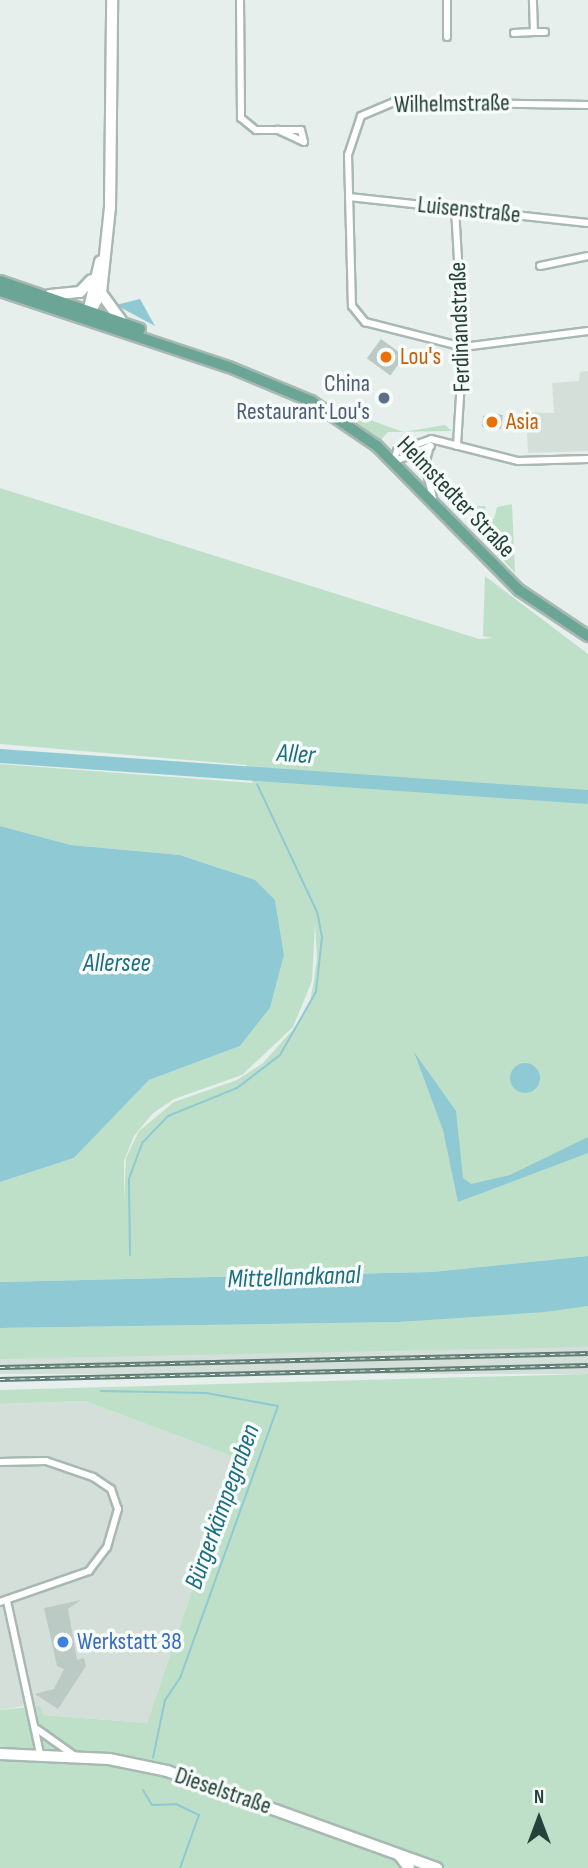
<!DOCTYPE html>
<html>
<head>
<meta charset="utf-8">
<style>
	body { margin:0 }
	#map { position:relative; width:588px; height:1868px; overflow:hidden; background:#e6efeb; font-family:"Sofia Sans Condensed",sans-serif }
	div>[style] { position:absolute }
	.built>* { inset:0; background:#d4dfda; transform-origin:0 0 }
	.green>* { inset:0; background:#bfe0c8 }
	.water>* { inset:0; background:#8ec9d4; transform-origin:0 0 }
	.round { border-radius:50% }
	.stream>* { height:2px; margin:-1px; padding:0 1px; transform-origin:1px; border-radius:1px; background:#8ec9d4 }
	.building>* { inset:0; background:#bbcac4; transform-origin:0 0 }
	.roads { filter:drop-shadow(2px 0 #a8b8b2) drop-shadow(-2px 0 #a8b8b2) drop-shadow(0 2px #a8b8b2) drop-shadow(0 -2px #a8b8b2) }
	.street>* { height:6px; margin:-3px; padding:0 3px; transform-origin:3px; border-radius:3px; background:#fff }
	.secondary>* { height:10px; margin:-5px; padding:0 5px; transform-origin:5px; border-radius:5px; background:#fff }
	.primary>* { height:10px; margin:-5px; padding:0 5px; transform-origin:5px; border-radius:5px; background:#6aa596 }
	.rail>* { height:4.5px; margin-top:-2.25px; transform-origin:0; background:repeating-linear-gradient(90deg,#f7fbf9 0 5px,#5f7d75 0 10px); box-sizing:border-box; border-block:2px solid #5f7d75 }
	.dots>* { width:19px; height:19px; translate:-50% -50%; box-sizing:border-box; border:4px solid #f7fbf9; border-radius:50% }
	span { translate:-50% -50%; white-space:nowrap; text-align:center; line-height:1.15; -webkit-text-stroke:7px #f7fbf9; paint-order:stroke }
	.street-label { font-size:24px; color:#24423a }
	.food-label { font-size:24px; color:#c56008 }
	.left { translate:0 -50%; text-align:left }
	.service-label { font-size:24px; color:#4e5e75 }
	.right { translate:-100% -50%; text-align:right }
	.shop-label { font-size:24px; color:#366cbe }
	.water-label { font-size:26px; color:#1c6f80; font-style:italic }
	.north { position:absolute; left:504px; top:1784px; width:70px; height:70px; -webkit-text-stroke:5px #f7fbf9; paint-order:stroke; rotate:0deg; font-size:19px; font-weight:700; line-height:28px; text-align:center; color:#24423a }
	.north::after { content:''; display:block; margin:auto; width:24px; height:32px; background:#24423a; clip-path:polygon(50% 0,100% 100%,50% 72%,0 100%) }
</style>
</head>
<body>
<div id="map">
	<div class="built">
		<i style="clip-path:polygon(588px 371px,588px 451px,528px 453px,526px 412px,554px 413px,552px 383px,579px 381px,580px 372px)"></i>
		<i style="left:588px;top:1347px;width:27px;height:588px;rotate:90deg"></i>
		<i style="clip-path:polygon(85px 1401px,237px 1458px,147px 1723px,44px 1715px,24px 1706px,0 1710px,0 1404px)"></i>
	</div>
	<div class="green">
		<i style="clip-path:polygon(365px 418px,403px 432px,445px 425px,452px 431px,388px 432px,380px 441px,355px 421px)"></i>
		<i style="clip-path:polygon(evenodd,0 488px,479px 639px,493px 638px,483px 636px,485px 576px,588px 654px,588px 1256px,432px 1272px,0 1282px,0 1182px,74px 1158px,149px 1080px,240px 1046px,270px 1008px,284px 955px,275px 900px,222px 869px,180px 855px,71px 845px,0 826px,0 764px,253px 783px,246px 765px,0 744px,0 488px,315px 923px,317px 958px,314px 981px,310px 1001px,297px 1025px,262px 1064px,237px 1080px,174px 1102px,139px 1131px,126px 1158px,124px 1203px,124px 1161px,134px 1136px,153px 1113px,174px 1099px,242px 1075px,293px 1027px,312px 981px,315px 923px)"></i>
		<i style="clip-path:polygon(512px 504px,515px 573px,469px 522px,477px 506px,485px 506px,487px 519px,494px 519px,497px 507px)"></i>
		<i style="clip-path:polygon(588px 1306px,588px 1347px,0 1359px,0 1328px,400px 1322px)"></i>
		<i style="clip-path:polygon(588px 1374px,588px 1868px,0 1868px,0 1710px,40px 1706px,44px 1715px,147px 1723px,237px 1458px,85px 1401px,0 1404px,0 1390px)"></i>
	</div>
	<div class="water">
		<i style="clip-path:polygon(140px 299px,155px 326px,116px 305px)"></i>
		<i style="left:0;top:749px;width:590px;height:14px;rotate:4deg"></i>
		<i style="clip-path:polygon(0 826px,71px 845px,180px 855px,255px 880px,275px 900px,284px 955px,270px 1008px,240px 1046px,149px 1080px,74px 1158px,0 1182px)"></i>
		<i style="clip-path:polygon(414px 1052px,456px 1111px,463px 1178px,471px 1184px,510px 1175px,588px 1137px,588px 1153px,458px 1202px,443px 1130px)"></i>
		<i class="round" style="left:510px;top:1063px;width:30px;height:30px"></i>
		<i style="clip-path:polygon(588px 1256px,588px 1306px,545px 1312px,399px 1322px,0 1328px,0 1282px,432px 1272px)"></i>
	</div>
	<div class="stream">
		<i style="left:130px;top:1255px;width:76px;rotate:-90.8deg"></i>
		<i style="left:129px;top:1179px;width:38px;rotate:-70deg"></i>
		<i style="left:142px;top:1143px;width:37px;rotate:-46deg"></i>
		<i style="left:168px;top:1116px;width:74px;rotate:-22.1deg"></i>
		<i style="left:237px;top:1088px;width:54px;rotate:-37.5deg"></i>
		<i style="left:280px;top:1055px;width:73px;rotate:-60.3deg"></i>
		<i style="left:316px;top:992px;width:55px;rotate:-83.8deg"></i>
		<i style="left:322px;top:937px;width:25px;rotate:-101deg"></i>
		<i style="left:317px;top:912px;width:141px;rotate:-115.1deg"></i>
		<i style="left:101px;top:1391px;width:105px;rotate:1.1deg"></i>
		<i style="left:206px;top:1393px;width:73px;rotate:10.2deg"></i>
		<i style="left:278px;top:1406px;width:289px;rotate:109.8deg"></i>
		<i style="left:180px;top:1678px;width:27px;rotate:124deg"></i>
		<i style="left:165px;top:1700px;width:59px;rotate:101.7deg"></i>
		<i style="left:143px;top:1790px;width:17px;rotate:59deg"></i>
		<i style="left:152px;top:1805px;width:24px;rotate:-2deg"></i>
		<i style="left:176px;top:1804px;width:25px;rotate:26deg"></i>
		<i style="left:199px;top:1815px;width:56px;rotate:109.7deg"></i>
	</div>
	<div class="building">
		<i style="left:381px;top:339px;width:29px;height:24px;rotate:36deg"></i>
		<i style="clip-path:polygon(492px 413px,503px 415px,501px 429px,482px 427px,483px 416px)"></i>
		<i style="clip-path:polygon(81px 1600px,68px 1609px,77px 1660px,84px 1658px,86px 1666px,58px 1709px,35px 1694px,54px 1689px,64px 1669px,57px 1666px,44px 1608px)"></i>
	</div>
	<div class="roads">
		<div class="street">
			<i style="left:240px;top:0;width:118px;rotate:89.5deg"></i>
			<i style="left:241px;top:118px;width:19px;rotate:39deg"></i>
			<i style="left:256px;top:130px;width:45px"></i>
			<i style="left:301px;top:130px;width:12px;rotate:76deg"></i>
			<i style="left:304px;top:142px;width:29px;rotate:-155deg"></i>
			<i style="left:447px;top:0;width:37px;rotate:90deg"></i>
			<i style="left:534px;top:32px;width:11px"></i>
			<i style="left:514px;top:33px;width:20px;rotate:-3deg"></i>
			<i style="left:534px;top:32px;width:32px;rotate:-92deg"></i>
			<i style="left:588px;top:105px;width:194px;rotate:-179.1deg"></i>
			<i style="left:394px;top:102px;width:36px;rotate:157deg"></i>
			<i style="left:361px;top:116px;width:41px;rotate:108.4deg"></i>
			<i style="left:348px;top:155px;width:151px;rotate:88.5deg"></i>
			<i style="left:352px;top:306px;width:21px;rotate:51deg"></i>
			<i style="left:365px;top:322px;width:101px;rotate:14.3deg"></i>
			<i style="left:463px;top:347px;width:126px;rotate:-7.3deg"></i>
			<i style="left:349px;top:197px;width:240px;rotate:6.2deg"></i>
			<i style="left:455px;top:208px;width:139px;rotate:86.7deg"></i>
			<i style="left:463px;top:347px;width:99px;rotate:93.5deg"></i>
			<i style="left:540px;top:266px;width:49px;rotate:-11.8deg"></i>
			<i style="left:430px;top:446px;width:19px;rotate:106deg"></i>
			<i style="left:425px;top:464px;width:39px;rotate:77deg"></i>
			<i style="left:393px;top:462px;width:12px;rotate:-70deg"></i>
			<i style="left:397px;top:451px;width:36px;rotate:-19deg"></i>
			<i style="left:431px;top:439px;width:90px;rotate:14.2deg"></i>
			<i style="left:518px;top:461px;width:70px;rotate:-1.6deg"></i>
			<i style="left:393px;top:462px;width:41px;rotate:-22.8deg"></i>
			<i style="left:0;top:1462px;width:46px;rotate:-1.2deg"></i>
			<i style="left:46px;top:1461px;width:50px;rotate:18.8deg"></i>
			<i style="left:93px;top:1477px;width:22px;rotate:34deg"></i>
			<i style="left:111px;top:1489px;width:21px;rotate:71deg"></i>
			<i style="left:118px;top:1509px;width:40px;rotate:106deg"></i>
			<i style="left:107px;top:1547px;width:30px;rotate:127deg"></i>
			<i style="left:89px;top:1571px;width:94px;rotate:160.8deg"></i>
			<i style="left:7px;top:1601px;width:157px;rotate:77.8deg"></i>
			<i style="left:37px;top:1729px;width:47px;rotate:35.4deg"></i>
		</div>
		<div class="secondary">
			<i style="left:101px;top:293px;width:34px;rotate:54deg"></i>
			<i style="left:50px;top:295px;width:30px;rotate:-6deg"></i>
			<i style="left:80px;top:292px;width:16px;rotate:-47deg"></i>
			<i style="left:87px;top:317px;width:28px;rotate:-60deg"></i>
			<i style="left:101px;top:293px;width:85px;rotate:-84deg"></i>
			<i style="left:110px;top:208px;width:208px;rotate:-89.4deg"></i>
			<i style="left:87px;top:317px;width:57px;rotate:-76.7deg"></i>
			<i style="left:0;top:1754px;width:109px;rotate:2.6deg"></i>
			<i style="left:109px;top:1759px;width:59px;rotate:11.7deg"></i>
			<i style="left:167px;top:1771px;width:287px;rotate:19.8deg"></i>
			<i style="left:399px;top:1855px;width:16px;rotate:52deg"></i>
		</div>
		<div class="primary">
			<i style="left:0;top:281px;width:148px;rotate:18.9deg"></i>
			<i style="left:0;top:291px;width:241px;rotate:18.4deg"></i>
			<i style="left:229px;top:367px;width:89px;rotate:22.5deg"></i>
			<i style="left:311px;top:401px;width:80px;rotate:34.3deg"></i>
			<i style="left:377px;top:446px;width:202px;rotate:45.4deg"></i>
			<i style="left:519px;top:590px;width:83px;rotate:33.7deg"></i>
		</div>
	</div>
	<div class="rail">
		<i style="left:0;top:1367px;width:588px;rotate:-1.36deg"></i>
		<i style="left:0;top:1379px;width:588px;rotate:-1.36deg"></i>
	</div>
	<div class="dots">
		<i style="left:386px;top:357px;background:#e8710a"></i>
		<i style="left:384px;top:398px;background:#5c6f8a"></i>
		<i style="left:492px;top:422px;background:#e8710a"></i>
		<i style="left:63px;top:1642px;background:#3f7fe0"></i>
	</div>
	<div class="street-label">
		<span style="left:452px;top:104px;rotate:-1deg">Wilhelmstraße</span>
		<span style="left:469px;top:210px;rotate:6deg">Luisenstraße</span>
		<span style="left:460px;top:327px;rotate:-92deg">Ferdinandstraße</span>
		<span style="left:456px;top:497px;rotate:46deg">Helmstedter Straße</span>
		<span style="left:223px;top:1791px;rotate:19deg">Dieselstraße</span>
	</div>
	<div class="food-label">
		<span class="left" style="left:400px;top:357px">Lou's</span>
		<span class="left" style="left:506px;top:422px">Asia</span>
	</div>
	<div class="service-label">
		<span class="right" style="left:370px;top:398px">China<br>Restaurant Lou's</span>
	</div>
	<div class="shop-label">
		<span class="left" style="left:77px;top:1642px">Werkstatt 38</span>
	</div>
	<div class="water-label">
		<span style="left:296px;top:755px;rotate:4deg">Aller</span>
		<span style="left:117px;top:964px">Allersee</span>
		<span style="left:294px;top:1278px;rotate:-2deg">Mittellandkanal</span>
		<span style="left:223px;top:1507px;rotate:-70deg">Bürgerkämpegraben</span>
	</div>
	<div class="north">N</div>
</div>
</body>
</html>
